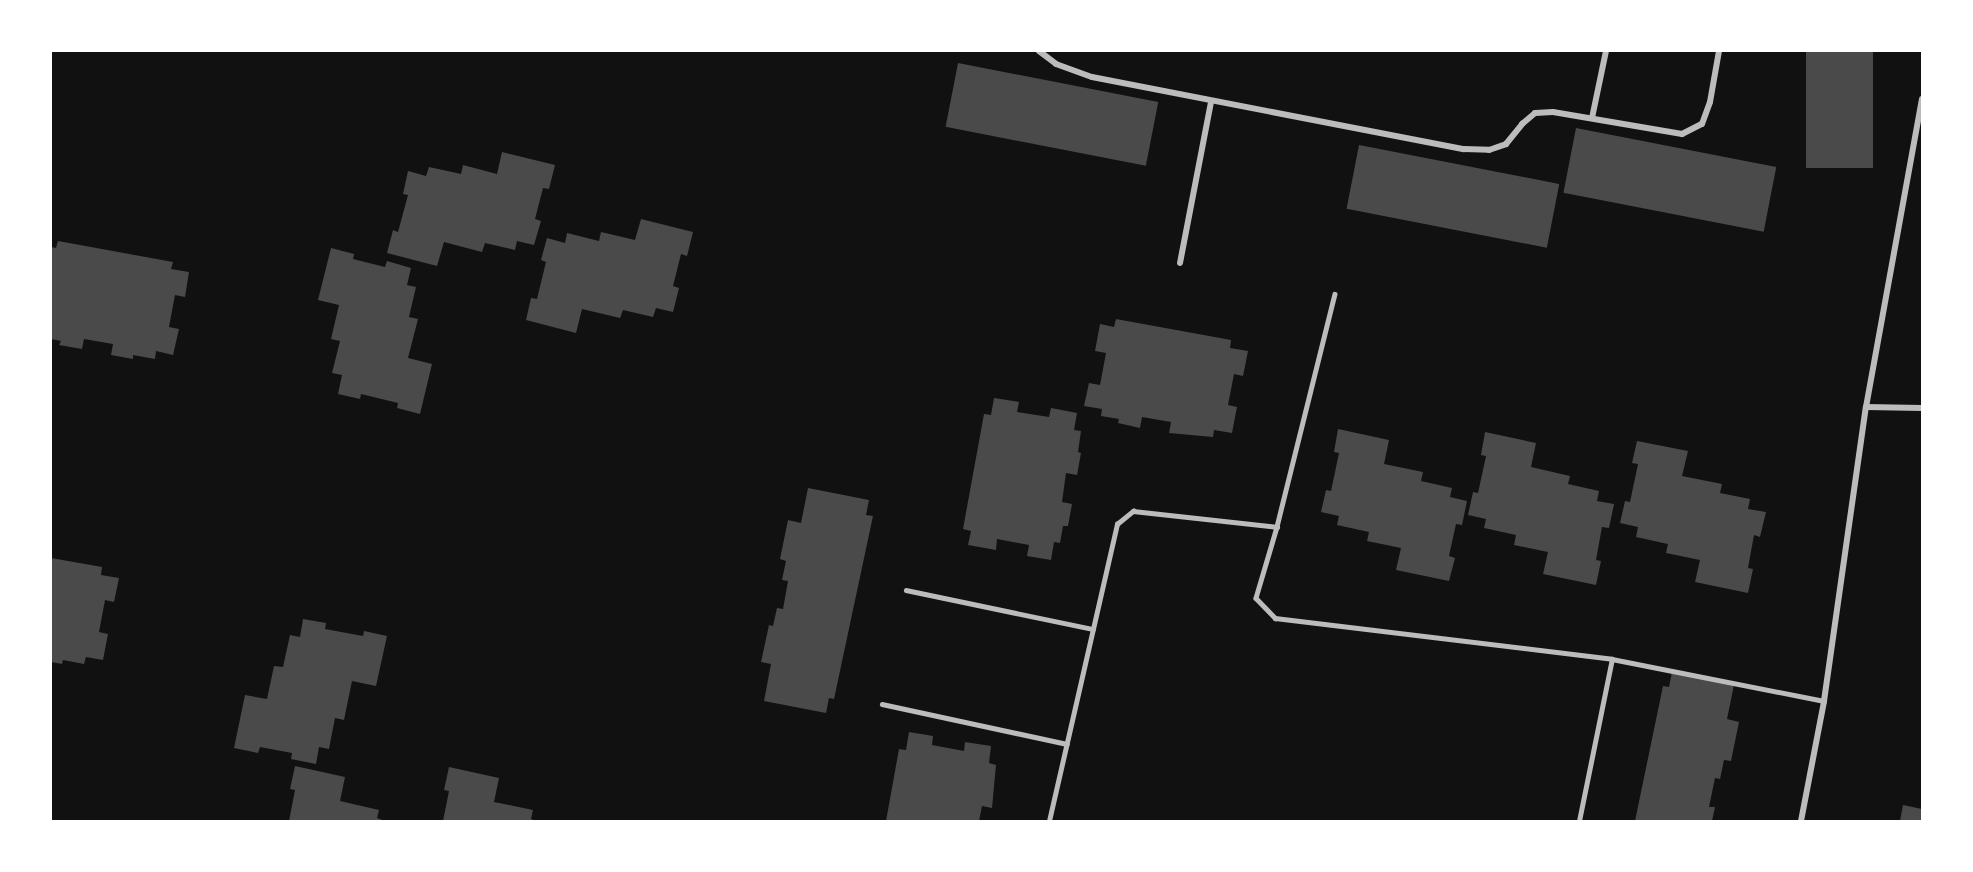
<!DOCTYPE html>
<html>
<head>
<meta charset="utf-8">
<style>
	body { margin:0 }
	#map { position:relative; width:1973px; height:872px; overflow:hidden; background:#111; font-family:"PT Sans Narrow",sans-serif }
	div>[style] { position:absolute }
	.building>* { inset:0; background:#4a4a4a; transform-origin:0 0 }
	.service>* { height:4.5px; margin:-2.25px; padding:0 2.25px; transform-origin:2.25px; border-radius:2.25px; background:#bcbcbc }
	.minor>* { height:6px; margin:-3px; padding:0 3px; transform-origin:3px; border-radius:3px; background:#bcbcbc }
	span { translate:-50% -50%; white-space:nowrap; text-align:center; line-height:1.15; -webkit-text-stroke:4.5px #fff; paint-order:stroke }
	.frame { position:absolute; inset:0; border:52px solid #fff; pointer-events:none }
</style>
</head>
<body>
<div id="map">
	<div class="building">
		<i style="left:1806px;top:51px;width:67px;height:117px"></i>
		<i style="left:958px;top:63px;width:204px;height:65px;rotate:11deg"></i>
		<i style="left:1576px;top:128px;width:204px;height:66px;rotate:11deg"></i>
		<i style="left:1359px;top:145px;width:204px;height:65px;rotate:11deg"></i>
		<i style="clip-path:polygon(502px 152px,555px 165px,549px 189px,543px 188px,535px 219px,541px 221px,534px 245px,517px 241px,515px 250px,485px 243px,482px 252px,444px 242px,437px 266px,387px 253px,393px 230px,398px 232px,408px 195px,403px 194px,408px 171px,426px 176px,429px 167px,461px 174px,463px 165px,497px 174px)"></i>
		<i style="clip-path:polygon(641px 219px,693px 232px,687px 256px,681px 254px,673px 286px,679px 288px,673px 312px,656px 308px,653px 317px,623px 310px,620px 318px,582px 309px,576px 333px,526px 320px,531px 298px,537px 299px,546px 262px,541px 260px,547px 238px,565px 243px,567px 233px,599px 241px,601px 232px,635px 240px)"></i>
		<i style="clip-path:polygon(58px 241px,173px 262px,171px 269px,189px 272px,185px 297px,175px 295px,169px 327px,179px 329px,173px 355px,156px 351px,155px 359px,133px 355px,133px 359px,111px 355px,113px 344px,84px 339px,82px 349px,59px 345px,61px 341px,51px 339px,51px 247px,56px 248px)"></i>
		<i style="clip-path:polygon(331px 248px,354px 254px,353px 259px,385px 267px,387px 261px,411px 268px,407px 285px,416px 287px,409px 317px,418px 319px,408px 358px,432px 364px,420px 414px,397px 408px,398px 403px,361px 394px,360px 399px,338px 394px,342px 375px,332px 373px,340px 341px,331px 339px,339px 305px,318px 300px)"></i>
		<i style="clip-path:polygon(1116px 319px,1231px 340px,1230px 348px,1248px 351px,1243px 376px,1234px 374px,1228px 405px,1237px 407px,1232px 433px,1214px 430px,1213px 437px,1169px 433px,1171px 422px,1142px 417px,1140px 428px,1118px 423px,1119px 419px,1101px 416px,1102px 409px,1084px 406px,1089px 383px,1100px 385px,1106px 353px,1095px 351px,1100px 324px,1114px 327px)"></i>
		<i style="clip-path:polygon(994px 398px,1019px 402px,1017px 412px,1049px 417px,1051px 408px,1077px 413px,1074px 430px,1081px 431px,1078px 452px,1081px 453px,1077px 475px,1066px 473px,1062px 502px,1072px 504px,1068px 526px,1063px 526px,1060px 543px,1054px 542px,1051px 560px,1027px 556px,1029px 545px,997px 539px,996px 550px,968px 545px,971px 531px,963px 529px,984px 414px,991px 415px)"></i>
		<i style="clip-path:polygon(1338px 429px,1389px 440px,1384px 464px,1423px 472px,1421px 481px,1452px 488px,1450px 497px,1467px 501px,1462px 525px,1456px 524px,1449px 556px,1455px 558px,1449px 581px,1396px 570px,1401px 548px,1367px 541px,1369px 532px,1337px 525px,1339px 516px,1321px 512px,1326px 490px,1331px 491px,1339px 453px,1334px 452px)"></i>
		<i style="clip-path:polygon(1485px 432px,1536px 443px,1531px 467px,1570px 476px,1568px 484px,1599px 491px,1597px 501px,1614px 504px,1609px 528px,1602px 527px,1596px 560px,1601px 561px,1596px 585px,1543px 574px,1548px 552px,1514px 545px,1516px 535px,1484px 528px,1486px 519px,1468px 515px,1473px 492px,1478px 493px,1486px 456px,1481px 455px)"></i>
		<i style="clip-path:polygon(1637px 441px,1688px 451px,1682px 476px,1722px 484px,1720px 493px,1750px 499px,1748px 509px,1766px 512px,1760px 537px,1754px 535px,1748px 568px,1753px 569px,1748px 593px,1695px 582px,1700px 560px,1666px 553px,1668px 544px,1636px 537px,1638px 527px,1620px 523px,1625px 501px,1630px 502px,1638px 464px,1632px 463px)"></i>
		<i style="clip-path:polygon(808px 488px,869px 500px,866px 515px,873px 516px,834px 699px,829px 698px,826px 713px,764px 701px,771px 664px,761px 662px,769px 625px,773px 626px,777px 608px,783px 609px,788px 581px,782px 580px,786px 561px,780px 559px,788px 520px,801px 523px)"></i>
		<i style="clip-path:polygon(51px 558px,102px 567px,101px 575px,119px 578px,114px 602px,105px 600px,99px 632px,108px 634px,103px 660px,86px 657px,84px 664px,63px 660px,62px 664px,51px 662px)"></i>
		<i style="clip-path:polygon(303px 619px,326px 623px,325px 629px,363px 636px,364px 631px,387px 636px,376px 686px,352px 681px,344px 720px,335px 718px,329px 749px,319px 747px,316px 764px,291px 759px,292px 753px,260px 747px,258px 753px,234px 748px,245px 695px,267px 699px,274px 666px,283px 667px,290px 635px,300px 637px)"></i>
		<i style="clip-path:polygon(1672px 672px,1734px 685px,1727px 719px,1739px 722px,1731px 761px,1724px 760px,1720px 779px,1715px 778px,1709px 807px,1715px 807px,1712px 821px,1635px 821px,1663px 686px,1669px 687px)"></i>
		<i style="clip-path:polygon(909px 732px,933px 736px,932px 745px,964px 751px,965px 742px,991px 746px,989px 763px,996px 765px,992px 808px,982px 806px,979px 821px,886px 821px,899px 749px,906px 750px)"></i>
		<i style="clip-path:polygon(295px 766px,345px 777px,340px 801px,379px 810px,377px 818px,385px 821px,289px 821px,295px 790px,290px 789px)"></i>
		<i style="clip-path:polygon(449px 767px,499px 778px,494px 802px,533px 810px,531px 819px,536px 821px,443px 821px,449px 791px,444px 790px)"></i>
		<i style="clip-path:polygon(1903px 805px,1922px 809px,1922px 821px,1900px 821px)"></i>
	</div>
	<div class="service">
		<i style="left:1335px;top:294px;width:240px;rotate:104deg"></i>
		<i style="left:1277px;top:527px;width:74px;rotate:106.5deg"></i>
		<i style="left:1256px;top:598px;width:28px;rotate:46deg"></i>
		<i style="left:1275px;top:618px;width:339px;rotate:6.9deg"></i>
		<i style="left:1612px;top:659px;width:216px;rotate:11.2deg"></i>
		<i style="left:906px;top:590px;width:191px;rotate:11.8deg"></i>
		<i style="left:882px;top:704px;width:189px;rotate:12.2deg"></i>
		<i style="left:1049px;top:821px;width:305px;rotate:-77.1deg"></i>
		<i style="left:1117px;top:524px;width:21px;rotate:-39deg"></i>
		<i style="left:1133px;top:511px;width:145px;rotate:6.3deg"></i>
		<i style="left:1579px;top:821px;width:165px;rotate:-78.5deg"></i>
	</div>
	<div class="minor">
		<i style="left:1039px;top:51px;width:21px;rotate:37deg"></i>
		<i style="left:1056px;top:64px;width:38px;rotate:20deg"></i>
		<i style="left:1092px;top:77px;width:379px;rotate:11deg"></i>
		<i style="left:1464px;top:149px;width:25px;rotate:2deg"></i>
		<i style="left:1489px;top:150px;width:18px;rotate:-19deg"></i>
		<i style="left:1506px;top:144px;width:26px;rotate:-51deg"></i>
		<i style="left:1522px;top:124px;width:17px;rotate:-40deg"></i>
		<i style="left:1535px;top:113px;width:18px;rotate:-3deg"></i>
		<i style="left:1553px;top:112px;width:131px;rotate:9.7deg"></i>
		<i style="left:1682px;top:134px;width:22px;rotate:-27deg"></i>
		<i style="left:1702px;top:124px;width:23px;rotate:-70deg"></i>
		<i style="left:1710px;top:102px;width:52px;rotate:-80deg"></i>
		<i style="left:1592px;top:118px;width:68px;rotate:-78.2deg"></i>
		<i style="left:1180px;top:263px;width:164px;rotate:-79.1deg"></i>
		<i style="left:1866px;top:407px;width:56px;rotate:1deg"></i>
		<i style="left:1801px;top:821px;width:122px;rotate:-79.1deg"></i>
		<i style="left:1824px;top:701px;width:297px;rotate:-81.9deg"></i>
		<i style="left:1866px;top:407px;width:313px;rotate:-79.7deg"></i>
	</div>
	<div class="frame"></div>
</div>
</body>
</html>
